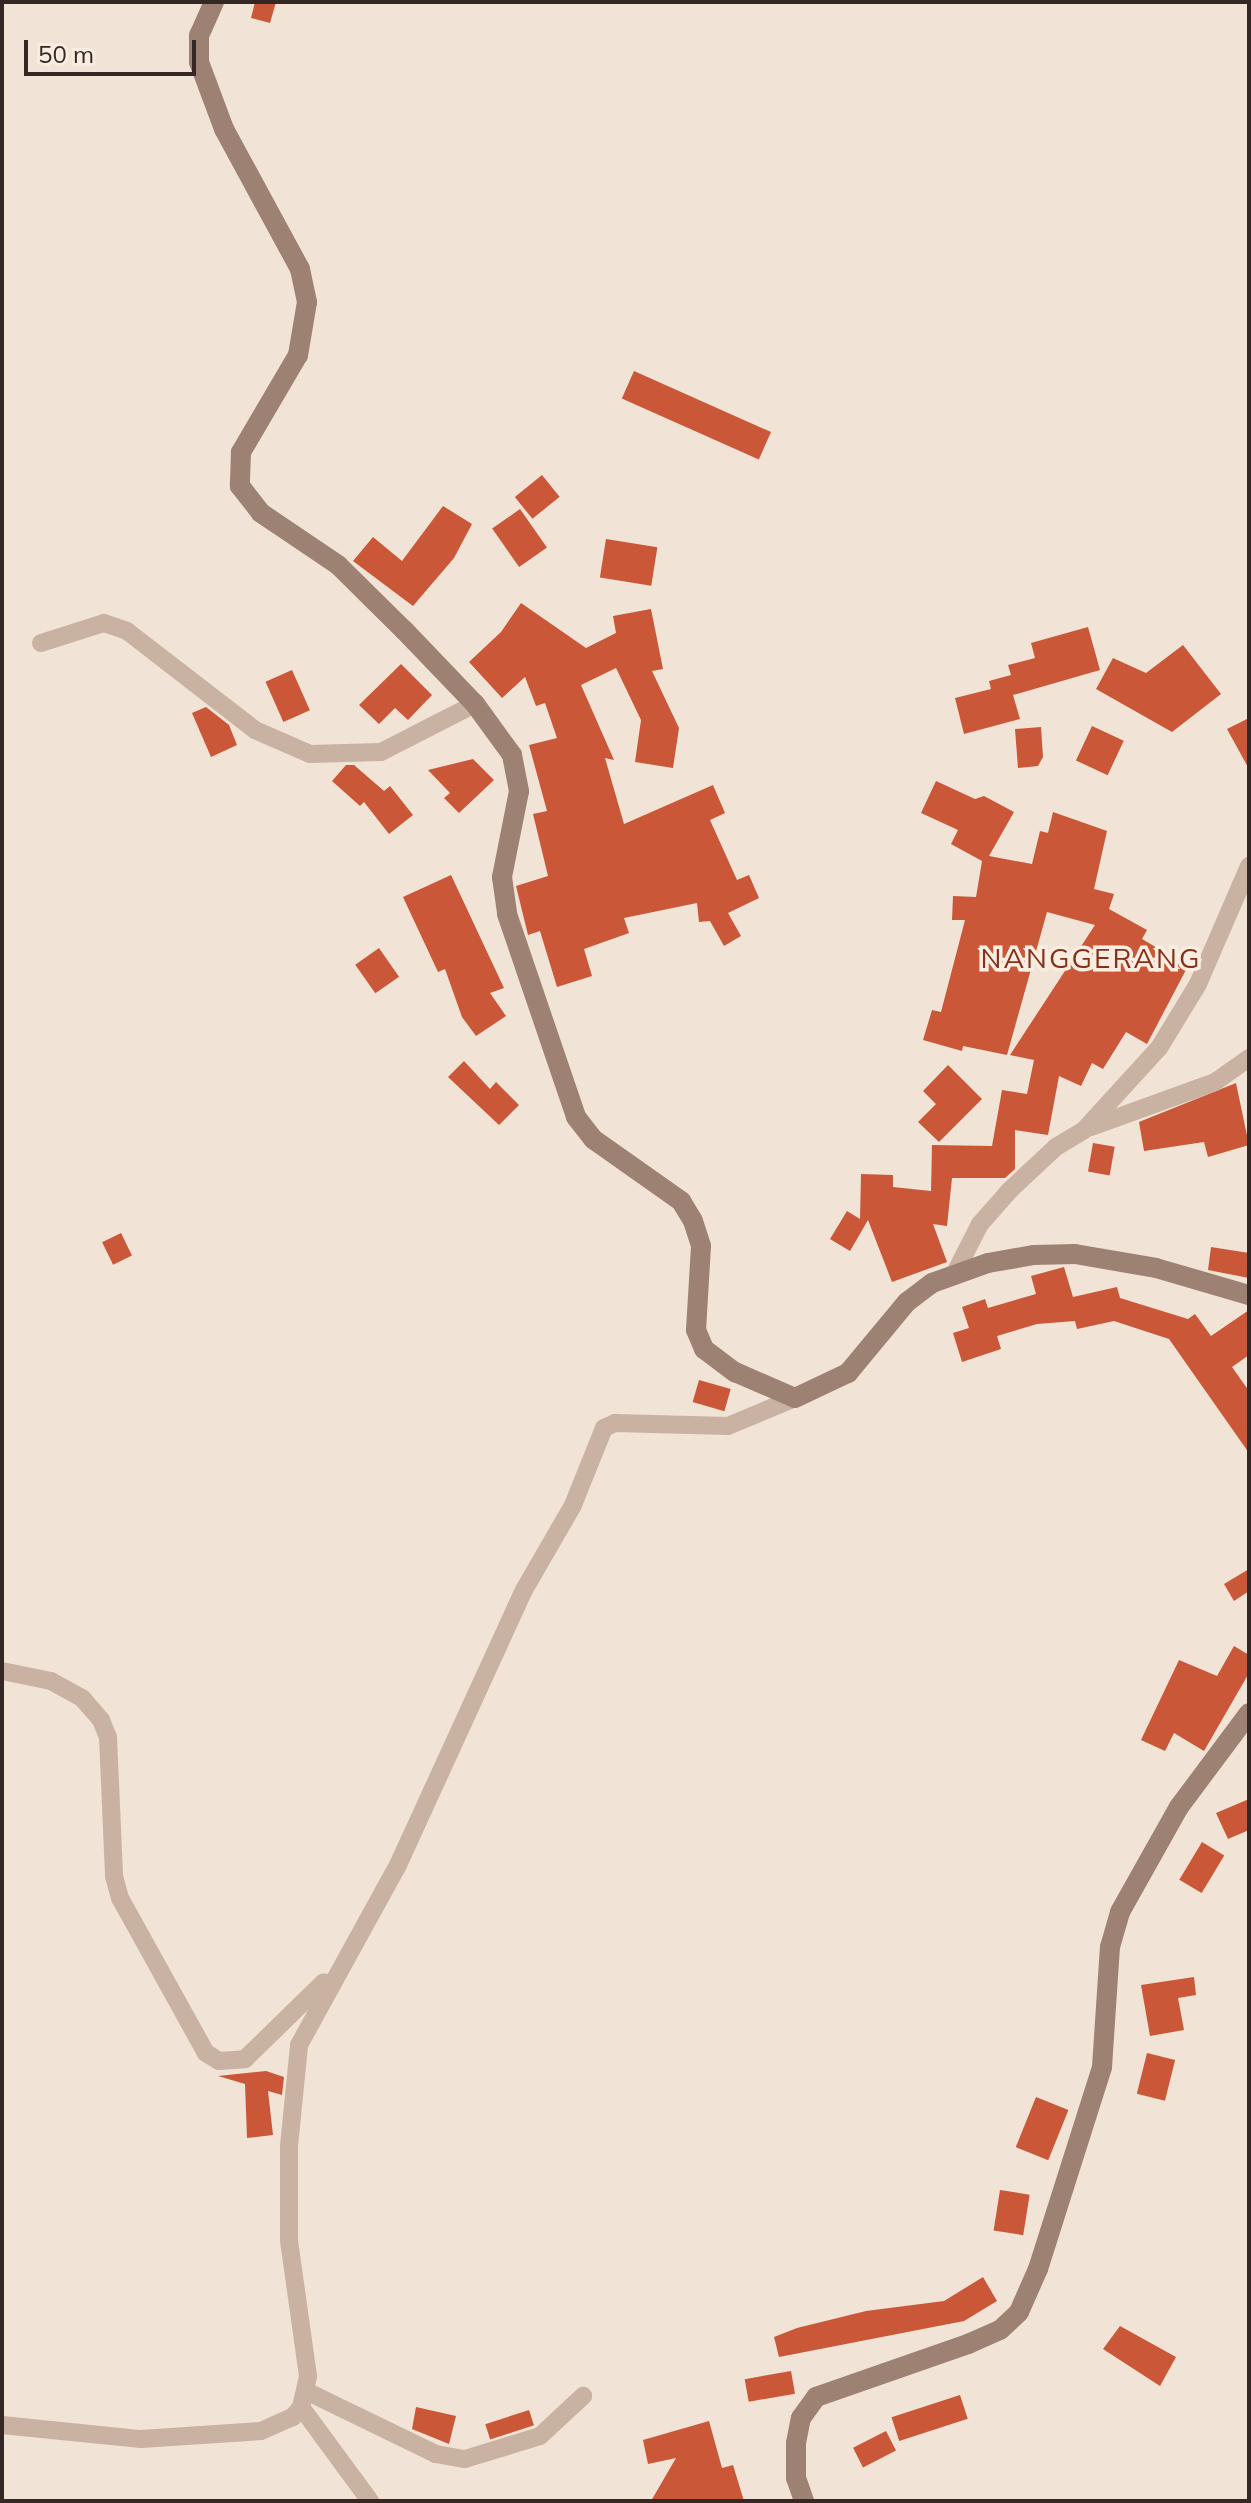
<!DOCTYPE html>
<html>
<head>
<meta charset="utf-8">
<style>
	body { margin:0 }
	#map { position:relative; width:1251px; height:2503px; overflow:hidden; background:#f1e3d5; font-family:Mulish,sans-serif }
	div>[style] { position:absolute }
	.building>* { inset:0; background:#cb5739; transform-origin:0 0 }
	.street>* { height:18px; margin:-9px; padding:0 9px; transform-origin:9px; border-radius:9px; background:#c9b2a1 }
	.secondary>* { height:20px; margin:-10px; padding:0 10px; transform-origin:10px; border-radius:10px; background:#9d8173 }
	span { translate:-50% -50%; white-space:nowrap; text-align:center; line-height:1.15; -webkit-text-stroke:7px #f9ede1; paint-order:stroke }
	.quarter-label { font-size:28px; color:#85301a; letter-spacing:2px }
	.frame { position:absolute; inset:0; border:4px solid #332824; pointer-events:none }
	.scale { position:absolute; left:24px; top:40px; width:172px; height:36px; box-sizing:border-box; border:4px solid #332824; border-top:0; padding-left:10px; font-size:24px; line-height:28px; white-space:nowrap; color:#332824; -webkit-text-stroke:6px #f9ede1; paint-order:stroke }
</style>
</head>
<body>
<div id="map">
	<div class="building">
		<i style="clip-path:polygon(255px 2px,276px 2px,270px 23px,251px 18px)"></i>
		<i style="left:634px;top:371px;width:150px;height:30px;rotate:24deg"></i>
		<i style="left:542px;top:475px;width:28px;height:35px;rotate:51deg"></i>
		<i style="clip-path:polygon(443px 506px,472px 524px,454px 558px,413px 606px,353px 561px,373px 537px,402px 561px)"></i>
		<i style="left:520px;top:509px;width:47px;height:34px;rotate:55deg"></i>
		<i style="left:606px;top:539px;width:52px;height:39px;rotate:9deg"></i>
		<i style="clip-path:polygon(521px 603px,586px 648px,616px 633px,613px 616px,651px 609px,663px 669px,652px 671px,679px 728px,673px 768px,635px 762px,641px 720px,616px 668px,581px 685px,614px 760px,605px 758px,624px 824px,713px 785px,725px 813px,710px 820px,737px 880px,749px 875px,759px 898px,728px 913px,741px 936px,724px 946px,710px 921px,699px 922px,697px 903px,624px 918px,629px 933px,584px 949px,592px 976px,557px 987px,540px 931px,528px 935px,516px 886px,548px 876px,533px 814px,547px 811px,529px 745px,557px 738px,545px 703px,536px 706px,525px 677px,502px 698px,469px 662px,501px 632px)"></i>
		<i style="clip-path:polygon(1088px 627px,1100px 670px,1013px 695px,1020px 719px,964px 734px,955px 698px,991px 689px,989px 681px,1011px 675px,1008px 665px,1035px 658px,1031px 643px)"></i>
		<i style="clip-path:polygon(1183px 645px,1221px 694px,1172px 732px,1096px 689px,1113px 658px,1146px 673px)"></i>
		<i style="clip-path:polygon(401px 664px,432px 695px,408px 720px,395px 708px,379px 724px,359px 705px)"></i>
		<i style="left:292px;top:670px;width:44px;height:29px;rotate:66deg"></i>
		<i style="clip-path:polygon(206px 707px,229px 725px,237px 745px,211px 757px,192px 713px)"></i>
		<i style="clip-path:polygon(1249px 718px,1249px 769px,1227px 729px)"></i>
		<i style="left:1092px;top:726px;width:35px;height:38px;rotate:25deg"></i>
		<i style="clip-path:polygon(1041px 727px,1043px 757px,1038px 766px,1018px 768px,1015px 729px)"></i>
		<i style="clip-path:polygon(473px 759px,494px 780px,459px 813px,444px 798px,450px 793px,428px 770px)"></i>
		<i style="clip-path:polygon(346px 765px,354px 765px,384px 791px,390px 786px,413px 815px,389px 834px,364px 802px,360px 806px,332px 781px)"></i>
		<i style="clip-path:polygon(936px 781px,975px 799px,984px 796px,1014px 812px,989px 856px,1032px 864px,1040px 831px,1048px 833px,1053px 812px,1107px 831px,1094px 889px,1114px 894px,1109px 909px,1147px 930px,1142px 939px,1188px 966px,1147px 1044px,1126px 1032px,1103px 1069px,1092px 1063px,1081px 1086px,1059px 1076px,1048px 1135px,1015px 1130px,1015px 1169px,1005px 1178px,952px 1178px,947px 1226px,933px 1224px,947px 1262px,892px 1282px,868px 1220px,850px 1251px,830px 1239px,847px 1211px,860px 1219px,861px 1174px,893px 1175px,893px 1187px,931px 1191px,932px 1145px,992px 1146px,1002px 1090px,1027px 1094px,1034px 1060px,1010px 1055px,1095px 925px,1047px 912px,1007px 1055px,963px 1046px,962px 1051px,923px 1040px,932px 1010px,941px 1012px,965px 920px,952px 920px,953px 896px,976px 897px,982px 861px,951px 844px,958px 830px,921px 813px)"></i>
		<i style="clip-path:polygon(451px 875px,504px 988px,490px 993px,506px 1016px,476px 1036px,462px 1017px,445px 969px,438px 972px,403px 897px)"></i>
		<i style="left:379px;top:948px;width:35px;height:29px;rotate:55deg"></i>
		<i style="clip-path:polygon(464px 1061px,490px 1089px,496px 1082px,519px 1105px,499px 1125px,448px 1077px)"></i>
		<i style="clip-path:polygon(948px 1065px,982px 1099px,939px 1142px,918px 1122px,936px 1104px,923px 1091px)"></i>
		<i style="clip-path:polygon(1236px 1083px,1249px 1145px,1208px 1157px,1204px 1142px,1144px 1151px,1139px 1122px)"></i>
		<i style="left:1093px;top:1143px;width:22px;height:29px;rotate:10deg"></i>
		<i style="left:121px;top:1233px;width:25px;height:21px;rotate:64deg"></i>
		<i style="clip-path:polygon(1211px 1247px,1249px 1253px,1249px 1278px,1208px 1270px)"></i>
		<i style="clip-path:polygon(1064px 1267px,1073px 1297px,1117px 1287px,1120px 1298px,1188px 1319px,1195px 1314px,1211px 1336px,1249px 1310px,1249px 1355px,1232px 1367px,1249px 1391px,1249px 1453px,1169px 1339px,1114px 1321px,1077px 1329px,1075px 1321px,1037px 1324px,997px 1336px,1001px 1349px,962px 1362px,953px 1333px,969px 1328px,962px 1307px,985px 1299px,988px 1308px,1036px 1294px,1031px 1276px)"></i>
		<i style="left:699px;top:1380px;width:33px;height:23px;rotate:16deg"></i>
		<i style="clip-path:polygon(1249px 1569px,1249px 1591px,1234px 1601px,1224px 1584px)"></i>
		<i style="clip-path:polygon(1234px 1646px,1249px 1655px,1249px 1673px,1204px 1751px,1174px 1733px,1165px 1751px,1141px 1740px,1179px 1660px,1217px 1676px)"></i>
		<i style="clip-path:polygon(1249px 1799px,1249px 1830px,1228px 1839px,1216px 1813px)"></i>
		<i style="left:1202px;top:1842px;width:26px;height:44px;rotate:31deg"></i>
		<i style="clip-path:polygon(1194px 1977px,1196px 1995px,1178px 1998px,1184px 2030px,1150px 2036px,1141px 1985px)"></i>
		<i style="left:1147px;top:2053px;width:29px;height:42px;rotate:14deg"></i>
		<i style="clip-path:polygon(266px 2071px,284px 2077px,282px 2095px,268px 2091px,273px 2135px,247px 2138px,245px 2084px,218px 2076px)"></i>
		<i style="left:1036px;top:2097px;width:35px;height:54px;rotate:22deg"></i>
		<i style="left:1000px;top:2190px;width:30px;height:41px;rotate:9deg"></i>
		<i style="clip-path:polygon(983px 2277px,997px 2301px,964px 2321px,779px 2357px,774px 2337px,797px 2328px,866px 2311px,944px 2301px)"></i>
		<i style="clip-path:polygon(1120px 2326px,1176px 2357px,1160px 2386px,1103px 2349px)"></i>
		<i style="left:791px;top:2371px;width:23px;height:47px;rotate:80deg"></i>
		<i style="left:960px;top:2395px;width:25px;height:72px;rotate:72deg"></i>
		<i style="clip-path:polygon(416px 2407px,456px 2416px,449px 2444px,412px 2429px)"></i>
		<i style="left:529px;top:2410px;width:16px;height:46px;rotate:72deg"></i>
		<i style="clip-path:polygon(709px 2421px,722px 2468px,733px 2465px,744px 2501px,651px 2501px,676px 2458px,648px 2464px,643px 2440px)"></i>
		<i style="left:886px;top:2431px;width:22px;height:37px;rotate:63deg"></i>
	</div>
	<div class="street">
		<i style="left:41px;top:643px;width:66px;rotate:-17.6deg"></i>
		<i style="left:104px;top:623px;width:24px;rotate:19deg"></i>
		<i style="left:127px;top:631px;width:162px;rotate:37.7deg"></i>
		<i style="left:255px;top:730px;width:60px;rotate:23.6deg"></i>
		<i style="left:310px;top:754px;width:71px;rotate:-1.6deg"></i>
		<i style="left:381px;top:752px;width:106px;rotate:-27.1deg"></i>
		<i style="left:1091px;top:1127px;width:132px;rotate:-19.9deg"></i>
		<i style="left:1215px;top:1082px;width:42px;rotate:-35.2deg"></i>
		<i style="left:955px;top:1273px;width:55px;rotate:-63deg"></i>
		<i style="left:980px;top:1224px;width:45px;rotate:-48.6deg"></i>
		<i style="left:1010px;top:1190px;width:63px;rotate:-43.1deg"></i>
		<i style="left:1056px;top:1147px;width:33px;rotate:-31deg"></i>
		<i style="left:1084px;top:1130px;width:111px;rotate:-47.6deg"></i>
		<i style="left:1159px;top:1048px;width:75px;rotate:-58.6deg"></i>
		<i style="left:1198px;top:984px;width:129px;rotate:-66.6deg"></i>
		<i style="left:2px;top:1671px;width:50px;rotate:11.5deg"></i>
		<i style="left:51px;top:1681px;width:35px;rotate:29deg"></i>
		<i style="left:82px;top:1698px;width:29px;rotate:49deg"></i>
		<i style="left:101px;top:1720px;width:18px;rotate:68deg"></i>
		<i style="left:108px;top:1737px;width:139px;rotate:87.5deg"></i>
		<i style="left:114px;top:1876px;width:23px;rotate:75deg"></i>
		<i style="left:120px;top:1898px;width:177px;rotate:61deg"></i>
		<i style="left:206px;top:2053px;width:15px;rotate:32deg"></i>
		<i style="left:219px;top:2061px;width:26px;rotate:-4deg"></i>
		<i style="left:245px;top:2059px;width:110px;rotate:-44.3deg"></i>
		<i style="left:306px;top:2391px;width:144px;rotate:25.9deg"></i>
		<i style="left:436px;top:2454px;width:29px;rotate:10deg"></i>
		<i style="left:465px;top:2459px;width:78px;rotate:-17deg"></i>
		<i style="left:540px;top:2436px;width:59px;rotate:-42.9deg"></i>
		<i style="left:301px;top:2407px;width:117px;rotate:53.7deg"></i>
		<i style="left:2px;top:2425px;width:140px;rotate:5.8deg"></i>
		<i style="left:141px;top:2439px;width:120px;rotate:-3.8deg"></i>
		<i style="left:261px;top:2431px;width:35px;rotate:-24deg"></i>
		<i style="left:293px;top:2417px;width:13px;rotate:-51deg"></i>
		<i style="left:301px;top:2407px;width:32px;rotate:-77deg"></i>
		<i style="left:308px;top:2376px;width:137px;rotate:-98deg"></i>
		<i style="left:289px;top:2240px;width:94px;rotate:-90deg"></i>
		<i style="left:289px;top:2146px;width:101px;rotate:-84.3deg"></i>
		<i style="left:299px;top:2045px;width:205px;rotate:-61.2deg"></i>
		<i style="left:398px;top:1865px;width:302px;rotate:-65.4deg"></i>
		<i style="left:524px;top:1590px;width:98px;rotate:-60deg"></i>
		<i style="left:573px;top:1505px;width:83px;rotate:-68.1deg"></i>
		<i style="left:604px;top:1428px;width:12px;rotate:-24deg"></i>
		<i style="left:615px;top:1423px;width:113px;rotate:1.5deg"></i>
		<i style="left:728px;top:1426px;width:73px;rotate:-22.7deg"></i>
	</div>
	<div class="secondary">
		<i style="left:214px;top:2px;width:36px;rotate:114deg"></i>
		<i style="left:199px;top:35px;width:27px;rotate:90deg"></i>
		<i style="left:199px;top:62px;width:72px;rotate:69.5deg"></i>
		<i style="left:224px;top:129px;width:159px;rotate:61.5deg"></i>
		<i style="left:300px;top:269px;width:34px;rotate:78deg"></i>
		<i style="left:307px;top:302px;width:54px;rotate:99.6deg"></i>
		<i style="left:298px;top:355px;width:113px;rotate:120.4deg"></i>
		<i style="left:241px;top:452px;width:34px;rotate:92deg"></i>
		<i style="left:240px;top:486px;width:34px;rotate:52deg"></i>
		<i style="left:261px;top:513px;width:93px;rotate:34deg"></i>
		<i style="left:338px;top:565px;width:93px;rotate:44.6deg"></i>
		<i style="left:404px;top:630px;width:103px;rotate:46.2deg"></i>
		<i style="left:475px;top:704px;width:63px;rotate:54deg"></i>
		<i style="left:512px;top:755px;width:37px;rotate:79deg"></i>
		<i style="left:519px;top:791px;width:88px;rotate:101.2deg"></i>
		<i style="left:502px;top:877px;width:37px;rotate:82deg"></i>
		<i style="left:507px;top:914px;width:214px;rotate:71.2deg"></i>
		<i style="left:576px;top:1117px;width:28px;rotate:52deg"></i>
		<i style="left:593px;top:1139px;width:108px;rotate:35.2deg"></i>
		<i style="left:681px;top:1201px;width:23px;rotate:59deg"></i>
		<i style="left:693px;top:1221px;width:26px;rotate:72deg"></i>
		<i style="left:701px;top:1246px;width:84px;rotate:93.4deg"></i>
		<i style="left:696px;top:1330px;width:21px;rotate:67deg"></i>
		<i style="left:704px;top:1349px;width:39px;rotate:37deg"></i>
		<i style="left:735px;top:1372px;width:65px;rotate:23.4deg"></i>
		<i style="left:795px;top:1398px;width:59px;rotate:-25.3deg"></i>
		<i style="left:848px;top:1373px;width:92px;rotate:-50.3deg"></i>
		<i style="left:907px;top:1302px;width:31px;rotate:-37deg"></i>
		<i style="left:932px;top:1283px;width:59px;rotate:-19.7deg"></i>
		<i style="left:988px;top:1263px;width:47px;rotate:-9.9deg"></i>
		<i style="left:1034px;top:1255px;width:41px;rotate:-1.4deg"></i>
		<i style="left:1075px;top:1254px;width:82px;rotate:9.8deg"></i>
		<i style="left:1156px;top:1268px;width:97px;rotate:16.2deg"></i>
		<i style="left:804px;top:2501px;width:24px;rotate:-109deg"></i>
		<i style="left:796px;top:2478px;width:35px;rotate:-90deg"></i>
		<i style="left:796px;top:2443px;width:25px;rotate:-79deg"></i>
		<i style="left:801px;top:2418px;width:26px;rotate:-54deg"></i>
		<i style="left:816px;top:2397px;width:161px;rotate:-19.2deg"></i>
		<i style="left:968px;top:2344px;width:35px;rotate:-24deg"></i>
		<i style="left:1000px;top:2330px;width:26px;rotate:-43deg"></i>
		<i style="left:1019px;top:2312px;width:47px;rotate:-66.2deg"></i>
		<i style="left:1038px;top:2269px;width:212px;rotate:-72.4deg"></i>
		<i style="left:1102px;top:2067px;width:120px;rotate:-86.2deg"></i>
		<i style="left:1110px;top:1947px;width:36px;rotate:-74deg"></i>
		<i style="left:1120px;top:1912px;width:120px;rotate:-60.7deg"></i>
		<i style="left:1179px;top:1807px;width:117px;rotate:-53.3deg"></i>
	</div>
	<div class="quarter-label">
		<span style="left:1091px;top:958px">NANGGERANG</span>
	</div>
	<div class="frame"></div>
	<div class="scale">50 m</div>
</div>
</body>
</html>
